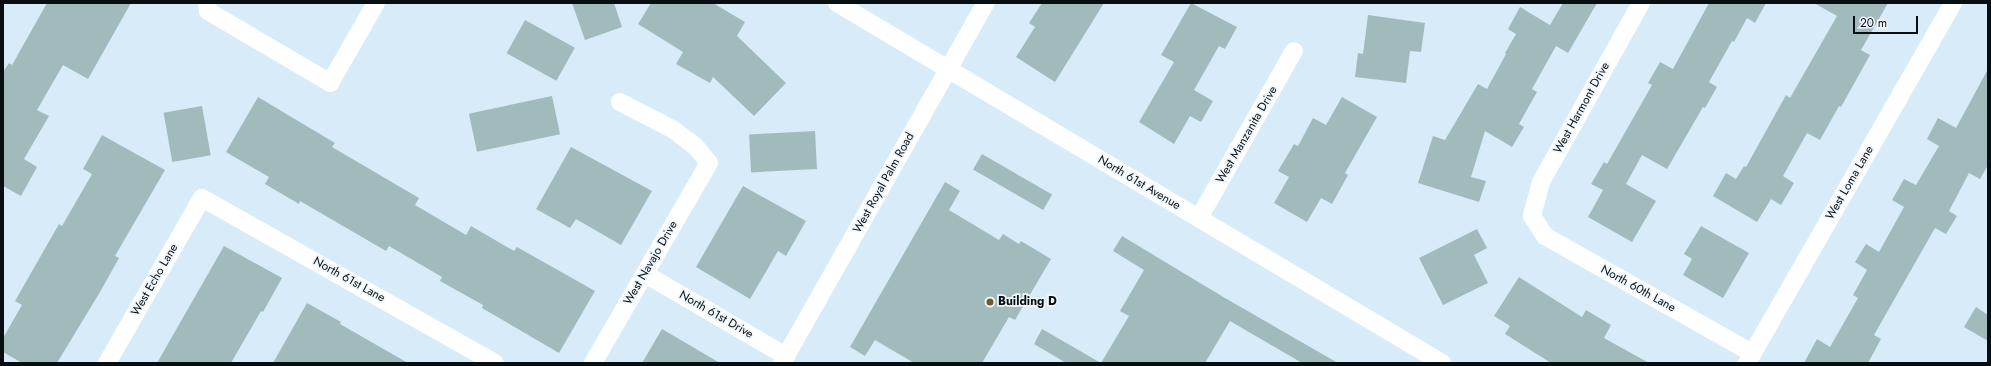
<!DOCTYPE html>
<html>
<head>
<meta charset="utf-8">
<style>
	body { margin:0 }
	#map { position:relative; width:1991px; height:366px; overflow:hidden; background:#d7ecf8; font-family:Jost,sans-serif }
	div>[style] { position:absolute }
	.building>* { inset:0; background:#a1bbbd; transform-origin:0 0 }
	.street>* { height:18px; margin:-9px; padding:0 9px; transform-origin:9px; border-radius:9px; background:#fff }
	.dots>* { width:11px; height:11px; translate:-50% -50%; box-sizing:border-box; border:2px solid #eff7fc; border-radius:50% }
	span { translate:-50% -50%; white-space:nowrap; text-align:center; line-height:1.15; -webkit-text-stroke:3.5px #eff7fc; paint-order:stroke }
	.street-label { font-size:12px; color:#080f13 }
	.poi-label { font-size:12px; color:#080f13; font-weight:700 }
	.left { translate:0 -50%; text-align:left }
	.frame { position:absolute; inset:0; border:4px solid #080f13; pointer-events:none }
	.scale { position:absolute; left:1853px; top:16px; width:65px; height:18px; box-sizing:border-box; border:2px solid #080f13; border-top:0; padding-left:5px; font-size:12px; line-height:14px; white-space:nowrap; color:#080f13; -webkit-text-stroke:3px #eff7fc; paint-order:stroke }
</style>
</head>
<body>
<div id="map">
	<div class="building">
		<i style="clip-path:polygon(47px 3px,131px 3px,88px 79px,63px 65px,37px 110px,49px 116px,24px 159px,37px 167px,21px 196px,3px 186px,3px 72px,9px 63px,12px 65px)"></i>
		<i style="clip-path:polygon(572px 3px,614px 3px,622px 27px,585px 40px)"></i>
		<i style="clip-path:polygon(651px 3px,713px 3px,745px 22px,737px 36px,786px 83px,754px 116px,713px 77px,710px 83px,676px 64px,683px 52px,638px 24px)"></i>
		<i style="clip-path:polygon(1042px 3px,1104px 3px,1055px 82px,1016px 57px,1035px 27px,1029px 23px)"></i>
		<i style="clip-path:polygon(1191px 3px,1237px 27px,1225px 49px,1219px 46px,1194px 90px,1213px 101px,1201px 122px,1190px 116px,1174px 144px,1139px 122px,1174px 62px,1161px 55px)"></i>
		<i style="clip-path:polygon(1563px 3px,1597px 3px,1568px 53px,1556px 46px,1532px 89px,1537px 92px,1519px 124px,1524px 127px,1512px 147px,1485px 131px,1471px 177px,1486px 181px,1479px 202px,1418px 183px,1433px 136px,1445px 140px,1478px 84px,1487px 89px,1506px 54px,1505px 53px,1516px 34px,1508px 29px,1520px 7px,1550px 25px)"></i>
		<i style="clip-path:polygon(1709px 3px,1766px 3px,1755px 23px,1747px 18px,1734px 42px,1732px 41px,1709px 82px,1717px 87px,1705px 108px,1703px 107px,1667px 169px,1642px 155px,1626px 184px,1656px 201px,1632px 242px,1588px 217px,1603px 190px,1591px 184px,1604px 162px,1607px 164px,1652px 85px,1648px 83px,1660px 62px,1673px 69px)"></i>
		<i style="clip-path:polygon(1814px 3px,1888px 3px,1861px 50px,1870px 55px,1841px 107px,1839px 106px,1820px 140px,1807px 133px,1783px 176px,1794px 183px,1781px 205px,1771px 199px,1757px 222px,1713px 196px,1726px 173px,1736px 179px,1744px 166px,1746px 167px,1786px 95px,1790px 98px,1837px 16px)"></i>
		<i style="clip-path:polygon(1368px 15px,1425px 23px,1421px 52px,1410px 51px,1406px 83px,1355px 77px,1358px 53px,1363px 54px)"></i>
		<i style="left:525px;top:20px;width:57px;height:38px;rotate:29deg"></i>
		<i style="clip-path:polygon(1988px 69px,1988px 165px,1980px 179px,1969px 173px,1949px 211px,1957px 216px,1946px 234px,1935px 228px,1874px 335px,1881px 339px,1868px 363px,1804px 363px,1817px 339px,1830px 347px,1858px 298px,1853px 295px,1867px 270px,1855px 262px,1866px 244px,1879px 252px,1904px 207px,1892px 200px,1904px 179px,1916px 185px,1939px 146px,1927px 139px,1938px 118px,1956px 128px)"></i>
		<i style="left:552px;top:96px;width:39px;height:85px;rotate:78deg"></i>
		<i style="clip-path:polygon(258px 97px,335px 143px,332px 147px,419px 198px,415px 205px,466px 235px,471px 226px,514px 251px,517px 247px,595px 291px,559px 353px,482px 308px,483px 305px,440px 281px,442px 277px,389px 246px,386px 251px,300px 201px,299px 204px,265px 184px,269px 177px,226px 152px)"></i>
		<i style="clip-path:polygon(1342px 97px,1377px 117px,1345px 173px,1348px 175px,1332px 204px,1321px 198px,1307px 222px,1274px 203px,1289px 177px,1278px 171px,1294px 144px,1298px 146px,1313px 118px,1326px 125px)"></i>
		<i style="left:202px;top:106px;width:50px;height:39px;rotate:80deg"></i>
		<i style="left:815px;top:131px;width:38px;height:66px;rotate:87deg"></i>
		<i style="clip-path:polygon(102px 135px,165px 170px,115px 256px,119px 258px,100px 292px,57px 363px,22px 363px,3px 352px,3px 338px,22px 305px,15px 301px,59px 224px,62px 226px,92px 174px,83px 169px)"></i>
		<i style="clip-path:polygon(571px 147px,652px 191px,621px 245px,576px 219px,570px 228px,536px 209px)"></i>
		<i style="left:982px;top:154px;width:81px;height:18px;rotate:30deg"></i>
		<i style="clip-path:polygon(945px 182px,960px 191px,949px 210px,999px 240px,1003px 234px,1019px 244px,1021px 241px,1051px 259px,1015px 320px,1009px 317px,982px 363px,914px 363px,875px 340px,865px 356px,850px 347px)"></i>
		<i style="clip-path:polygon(743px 186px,806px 221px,786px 256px,778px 251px,750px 299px,696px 267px)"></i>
		<i style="clip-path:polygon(1701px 226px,1749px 253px,1723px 298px,1683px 275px,1692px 259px,1684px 254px)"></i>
		<i style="clip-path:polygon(1477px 229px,1487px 248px,1474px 255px,1488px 283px,1443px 305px,1419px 258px)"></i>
		<i style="clip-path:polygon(1122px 236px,1225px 298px,1338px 363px,1302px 363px,1230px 321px,1205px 363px,1101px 363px,1129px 316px,1120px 311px,1144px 270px,1113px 251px)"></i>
		<i style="clip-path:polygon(224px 246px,282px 278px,263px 312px,261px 311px,231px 363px,157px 363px)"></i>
		<i style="clip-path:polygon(1519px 277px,1582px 317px,1586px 310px,1611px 325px,1604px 338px,1649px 363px,1551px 363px,1505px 334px,1510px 326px,1494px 316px)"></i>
		<i style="clip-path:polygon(307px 303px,341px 322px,340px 324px,408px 363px,273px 363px)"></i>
		<i style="clip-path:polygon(1976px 307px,1988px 315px,1988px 341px,1964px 327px)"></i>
		<i style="clip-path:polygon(662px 329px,720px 363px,642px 363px)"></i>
		<i style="clip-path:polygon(1042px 329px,1101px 363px,1066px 363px,1034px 344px)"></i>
	</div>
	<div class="street">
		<i style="left:207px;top:3px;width:8px;rotate:83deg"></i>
		<i style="left:208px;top:11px;width:142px;rotate:30.5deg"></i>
		<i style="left:330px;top:83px;width:92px;rotate:-60.1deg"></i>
		<i style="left:837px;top:3px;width:704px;rotate:30.75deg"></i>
		<i style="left:1641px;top:3px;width:205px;rotate:119.2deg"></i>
		<i style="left:1541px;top:182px;width:35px;rotate:105deg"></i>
		<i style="left:1532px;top:216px;width:24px;rotate:57deg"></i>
		<i style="left:1545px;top:236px;width:238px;rotate:29.5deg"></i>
		<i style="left:1199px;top:218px;width:192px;rotate:-60.4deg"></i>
		<i style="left:645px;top:274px;width:163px;rotate:30.2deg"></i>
		<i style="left:107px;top:363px;width:190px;rotate:-60.1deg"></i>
		<i style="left:202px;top:198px;width:336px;rotate:29.4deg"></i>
		<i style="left:593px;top:363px;width:231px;rotate:-59.9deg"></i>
		<i style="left:709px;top:163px;width:22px;rotate:-129deg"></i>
		<i style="left:695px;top:146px;width:26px;rotate:-143deg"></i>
		<i style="left:674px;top:130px;width:61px;rotate:-152.6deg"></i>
		<i style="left:782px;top:363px;width:414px;rotate:-60.5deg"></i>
		<i style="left:1747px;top:363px;width:415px;rotate:-60.2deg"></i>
	</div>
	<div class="dots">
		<i style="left:990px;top:302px;background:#6f5b2a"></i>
	</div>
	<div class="street-label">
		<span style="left:1582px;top:108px;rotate:-61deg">West Harmont Drive</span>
		<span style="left:1247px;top:135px;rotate:-60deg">West Manzanita Drive</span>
		<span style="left:884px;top:183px;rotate:-61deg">West Royal Palm Road</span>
		<span style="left:1139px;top:183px;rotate:31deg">North 61st Avenue</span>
		<span style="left:1850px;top:183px;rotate:-60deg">West Loma Lane</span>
		<span style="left:651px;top:263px;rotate:-60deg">West Navajo Drive</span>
		<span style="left:155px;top:280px;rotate:-60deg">West Echo Lane</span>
		<span style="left:349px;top:280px;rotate:29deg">North 61st Lane</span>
		<span style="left:1638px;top:289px;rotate:29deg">North 60th Lane</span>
		<span style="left:716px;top:315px;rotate:30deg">North 61st Drive</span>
	</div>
	<div class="poi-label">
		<span class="left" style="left:998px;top:302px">Building D</span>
	</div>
	<div class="frame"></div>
	<div class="scale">20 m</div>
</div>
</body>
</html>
